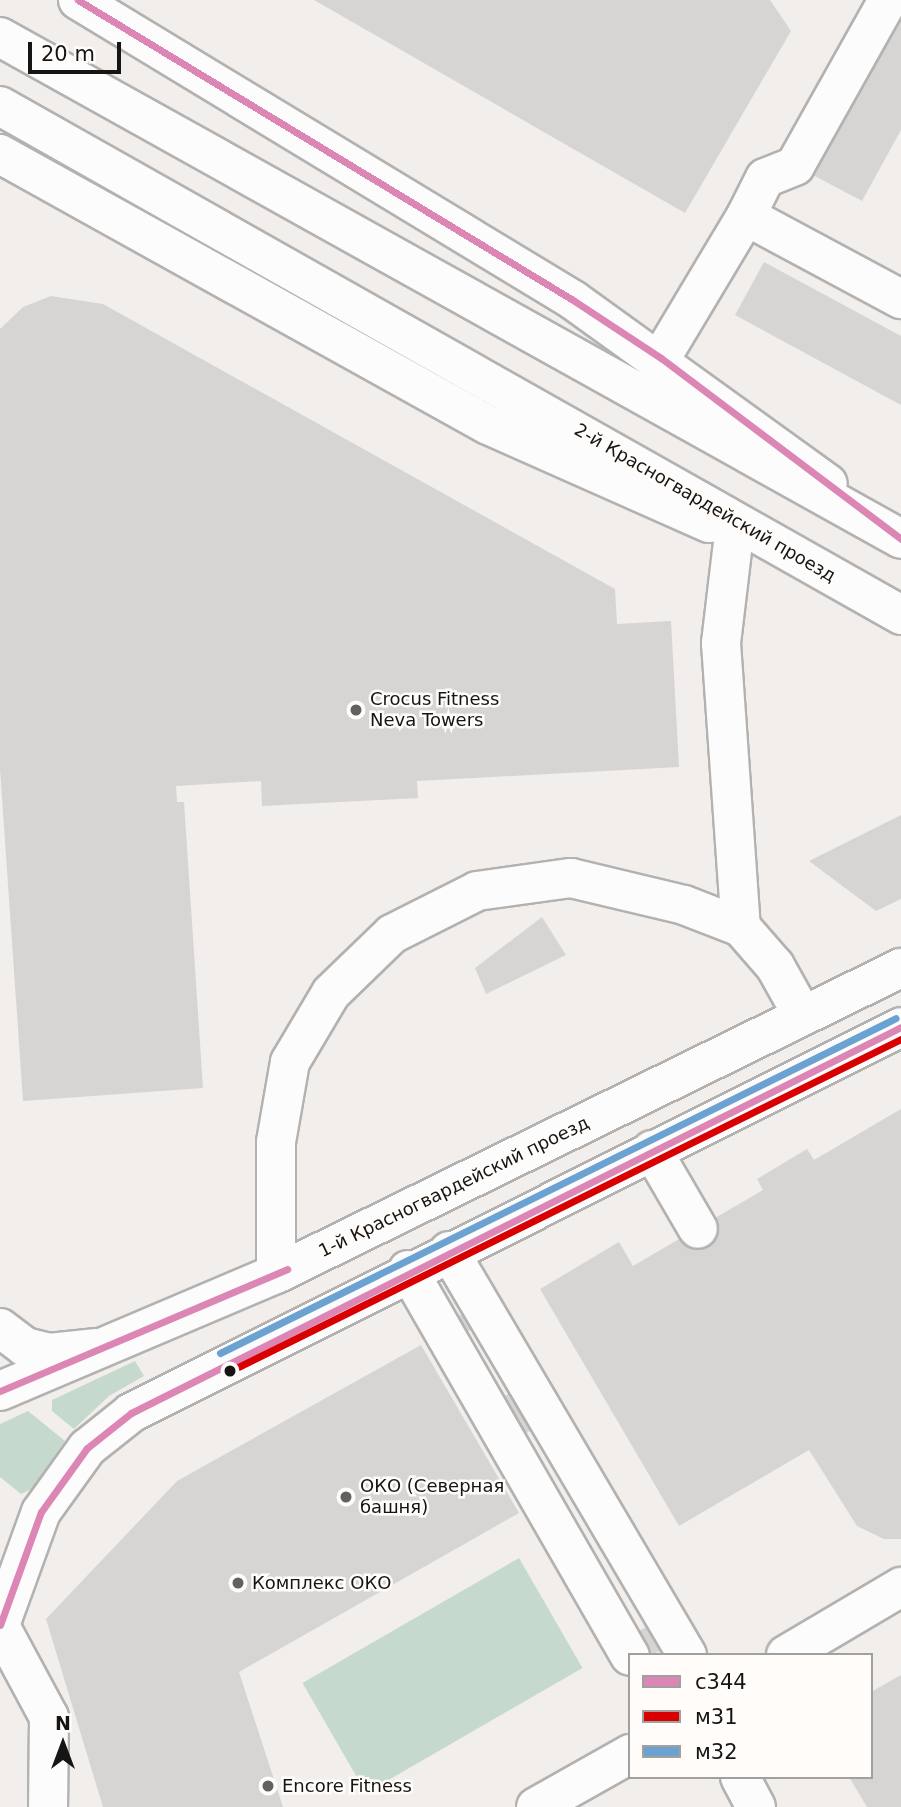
<!DOCTYPE html>
<html>
<head>
<meta charset="utf-8">
<style>
	body { margin:0 }
	#map { position:relative; width:901px; height:1807px; overflow:hidden; background:#f1eeec; font-family:"DejaVu Sans",sans-serif }
	div>[style] { position:absolute }
	.green>* { inset:0; background:#c5dacc; transform-origin:0 0 }
	.building>* { inset:0; background:#d7d5d3; transform-origin:0 0 }
	.roads { filter:drop-shadow(2px 0 #b3b2b0) drop-shadow(-2px 0 #b3b2b0) drop-shadow(0 2px #b3b2b0) drop-shadow(0 -2px #b3b2b0) }
	.minor>* { height:38px; margin:-19px; padding:0 19px; transform-origin:19px; border-radius:19px; background:#fdfcfc }
	.major>* { height:38px; margin:-19px; padding:0 19px; transform-origin:19px; border-radius:19px; background:#fdfcfc }
	.bus-1>* { height:7px; margin:-3.5px; padding:0 3.5px; transform-origin:3.5px; border-radius:3.5px; background:#dc86b5 }
	.bus-2>* { height:7px; margin:-3.5px; padding:0 3.5px; transform-origin:3.5px; border-radius:3.5px; background:#d90002 }
	.bus-3>* { height:7px; margin:-3.5px; padding:0 3.5px; transform-origin:3.5px; border-radius:3.5px; background:#6ba2d1 }
	.dots>* { width:19px; height:19px; translate:-50% -50%; box-sizing:border-box; border:4px solid #fffcf9; border-radius:50% }
	span { translate:-50% -50%; white-space:nowrap; text-align:center; line-height:1.15; -webkit-text-stroke:5px #fffcf9; paint-order:stroke }
	.street-label { font-size:18px; color:#161513 }
	.poi-label { font-size:18px; color:#161513 }
	.left { translate:0 -50%; text-align:left }
	.legend { position:absolute; left:628px; top:1653px; width:245px; height:126px; box-sizing:border-box; background:#fffcf9; border:2px solid #a2a09d; margin:0; padding:9px 12px; list-style:none; font-size:21px; color:#161513 }
	.legend li { display:flex; align-items:center; gap:14px; height:35px }
	.legend b { width:35px; border:2px solid #a2a09d }
	.north { position:absolute; left:28px; top:1709px; width:70px; height:70px; -webkit-text-stroke:5px #fffcf9; paint-order:stroke; rotate:0deg; font-size:19px; font-weight:700; line-height:28px; text-align:center; color:#161513 }
	.north::after { content:''; display:block; margin:auto; width:24px; height:32px; background:#161513; clip-path:polygon(50% 0,100% 100%,50% 72%,0 100%) }
	.scale { position:absolute; left:28px; top:42px; width:93px; height:32px; box-sizing:border-box; border:4px solid #161513; border-top:0; padding-left:9px; font-size:21px; line-height:24px; white-space:nowrap; color:#161513; -webkit-text-stroke:5px #fffcf9; paint-order:stroke }
</style>
</head>
<body>
<div id="map">
	<div class="green">
		<i style="clip-path:polygon(135px 1361px,144px 1376px,109px 1396px,74px 1429px,52px 1411px,52px 1400px)"></i>
		<i style="clip-path:polygon(28px 1411px,65px 1441px,32px 1489px,21px 1494px,0 1477px,0 1424px)"></i>
		<i style="left:519px;top:1558px;width:127px;height:250px;rotate:60deg"></i>
	</div>
	<div class="building">
		<i style="clip-path:polygon(314px 0,770px 0,791px 31px,685px 213px)"></i>
		<i style="clip-path:polygon(901px 10px,901px 130px,862px 201px,811px 174px)"></i>
		<i style="clip-path:polygon(764px 262px,901px 336px,901px 405px,735px 315px)"></i>
		<i style="clip-path:polygon(51px 296px,103px 304px,615px 589px,617px 624px,671px 621px,679px 767px,417px 781px,418px 798px,262px 806px,261px 781px,176px 786px,177px 802px,184px 802px,203px 1088px,23px 1101px,0 769px,0 329px,23px 307px)"></i>
		<i style="clip-path:polygon(901px 815px,901px 899px,876px 911px,809px 861px)"></i>
		<i style="clip-path:polygon(542px 917px,566px 955px,486px 994px,475px 968px)"></i>
		<i style="clip-path:polygon(901px 1109px,901px 1539px,884px 1539px,857px 1526px,809px 1450px,679px 1526px,540px 1289px,619px 1242px,633px 1266px,763px 1190px,757px 1179px,807px 1149px,814px 1160px)"></i>
		<i style="left:469px;top:1310px;width:18px;height:21px;rotate:61deg"></i>
		<i style="clip-path:polygon(421px 1345px,519px 1513px,239px 1672px,283px 1807px,103px 1807px,46px 1619px,177px 1481px)"></i>
		<i style="left:517px;top:1389px;width:43px;height:21px;rotate:61deg"></i>
		<i style="clip-path:polygon(653px 1623px,668px 1649px,648px 1655px,635px 1633px)"></i>
		<i style="clip-path:polygon(901px 1675px,901px 1807px,867px 1807px,849px 1777px,871px 1777px,871px 1692px)"></i>
	</div>
	<div class="roads">
		<div class="minor">
			<i style="left:78px;top:0;width:579px;rotate:31.22deg"></i>
			<i style="left:573px;top:300px;width:314px;rotate:35.8deg"></i>
			<i style="left:888px;top:0;width:190px;rotate:119.3deg"></i>
			<i style="left:795px;top:166px;width:32px;rotate:158deg"></i>
			<i style="left:765px;top:178px;width:42px;rotate:116.6deg"></i>
			<i style="left:746px;top:216px;width:176px;rotate:28.2deg"></i>
			<i style="left:0;top:154px;width:558px;rotate:29.04deg"></i>
			<i style="left:488px;top:425px;width:242px;rotate:23.9deg"></i>
			<i style="left:661px;top:358px;width:165px;rotate:-59.1deg"></i>
			<i style="left:734px;top:534px;width:110px;rotate:96.8deg"></i>
			<i style="left:721px;top:643px;width:285px;rotate:86deg"></i>
			<i style="left:652px;top:1150px;width:91px;rotate:59.8deg"></i>
			<i style="left:449px;top:1251px;width:469px;rotate:59.5deg"></i>
			<i style="left:408px;top:1270px;width:445px;rotate:60.1deg"></i>
			<i style="left:276px;top:1274px;width:132px;rotate:-90deg"></i>
			<i style="left:276px;top:1142px;width:81px;rotate:-80.1deg"></i>
			<i style="left:290px;top:1062px;width:80px;rotate:-59.3deg"></i>
			<i style="left:331px;top:993px;width:85px;rotate:-44deg"></i>
			<i style="left:392px;top:934px;width:95px;rotate:-26.8deg"></i>
			<i style="left:477px;top:891px;width:95px;rotate:-7.9deg"></i>
			<i style="left:571px;top:878px;width:116px;rotate:13.4deg"></i>
			<i style="left:684px;top:905px;width:61px;rotate:21.1deg"></i>
			<i style="left:741px;top:927px;width:52px;rotate:48.9deg"></i>
			<i style="left:775px;top:966px;width:57px;rotate:60.8deg"></i>
			<i style="left:0;top:1328px;width:31px;rotate:37deg"></i>
			<i style="left:25px;top:1347px;width:25px;rotate:14deg"></i>
			<i style="left:49px;top:1353px;width:46px;rotate:-6.2deg"></i>
			<i style="left:0;top:1626px;width:103px;rotate:61.7deg"></i>
			<i style="left:49px;top:1717px;width:90px;rotate:90.6deg"></i>
			<i style="left:786px;top:1655px;width:134px;rotate:-30.6deg"></i>
			<i style="left:740px;top:1777px;width:34px;rotate:62deg"></i>
			<i style="left:536px;top:1807px;width:108px;rotate:-29.4deg"></i>
		</div>
		<div class="major">
			<i style="left:0;top:37px;width:1031px;rotate:29.12deg"></i>
			<i style="left:0;top:106px;width:1035px;rotate:29.46deg"></i>
			<i style="left:0;top:1391px;width:300px;rotate:-23deg"></i>
			<i style="left:276px;top:1274px;width:696px;rotate:-26.09deg"></i>
			<i style="left:0;top:1625px;width:120px;rotate:-70.1deg"></i>
			<i style="left:41px;top:1512px;width:79px;rotate:-54.3deg"></i>
			<i style="left:87px;top:1448px;width:56px;rotate:-38.5deg"></i>
			<i style="left:131px;top:1413px;width:861px;rotate:-26.62deg"></i>
		</div>
	</div>
	<div class="bus-1">
		<i style="left:78px;top:0;width:579px;rotate:31.22deg"></i>
		<i style="left:573px;top:300px;width:105px;rotate:33.4deg"></i>
		<i style="left:661px;top:358px;width:301px;rotate:37deg"></i>
		<i style="left:0;top:1391px;width:312px;rotate:-23deg"></i>
		<i style="left:0;top:1625px;width:120px;rotate:-70.1deg"></i>
		<i style="left:41px;top:1512px;width:79px;rotate:-54.3deg"></i>
		<i style="left:87px;top:1448px;width:56px;rotate:-38.5deg"></i>
		<i style="left:131px;top:1413px;width:861px;rotate:-26.62deg"></i>
	</div>
	<div class="bus-2">
		<i style="left:230px;top:1371px;width:749px;rotate:-26.33deg"></i>
	</div>
	<div class="bus-3">
		<i style="left:220px;top:1353px;width:754px;rotate:-26.36deg"></i>
	</div>
	<div class="dots">
		<i style="left:356px;top:710px;background:#63615f"></i>
		<i style="left:230px;top:1371px;background:#161513"></i>
		<i style="left:346px;top:1497px;background:#63615f"></i>
		<i style="left:238px;top:1583px;background:#63615f"></i>
		<i style="left:268px;top:1786px;background:#63615f"></i>
	</div>
	<div class="street-label">
		<span style="left:705px;top:503px;rotate:30deg">2-й Красногвардейский проезд</span>
		<span style="left:454px;top:1187px;rotate:-26deg">1-й Красногвардейский проезд</span>
	</div>
	<div class="poi-label">
		<span class="left" style="left:370px;top:710px">Crocus Fitness<br>Neva Towers</span>
		<span class="left" style="left:360px;top:1497px">ОКО (Северная<br>башня)</span>
		<span class="left" style="left:252px;top:1583px">Комплекс ОКО</span>
		<span class="left" style="left:282px;top:1786px">Encore Fitness</span>
	</div>
	<ul class="legend">
	<li><b style="height:9px;background:#dc86b5"></b>с344</li>
	<li><b style="height:9px;background:#d90002"></b>м31</li>
	<li><b style="height:9px;background:#6ba2d1"></b>м32</li>
	</ul>
	<div class="north">N</div>
	<div class="scale">20 m</div>
</div>
</body>
</html>
